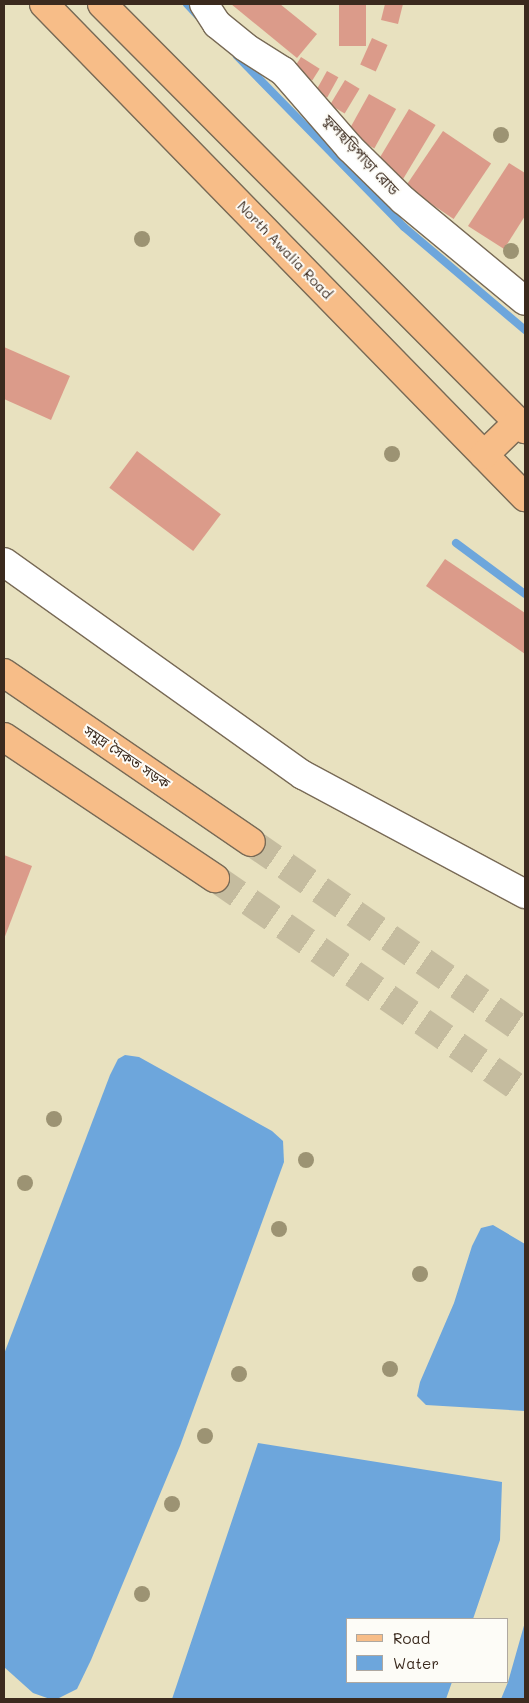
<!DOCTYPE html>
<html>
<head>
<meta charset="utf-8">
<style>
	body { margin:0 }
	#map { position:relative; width:529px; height:1703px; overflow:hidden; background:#e8e1bf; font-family:Mali,"Noto Sans Bengali",sans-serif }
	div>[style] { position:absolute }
	.water>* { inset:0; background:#6da6dc }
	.stream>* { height:8px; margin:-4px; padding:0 4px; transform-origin:4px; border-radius:4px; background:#6da6dc }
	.building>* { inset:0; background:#db9b8a; transform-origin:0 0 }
	.highway-tunnel>* { height:28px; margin-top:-14px; transform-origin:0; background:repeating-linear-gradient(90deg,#c5bc9f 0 28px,transparent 0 42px) }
	.roads { filter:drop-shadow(1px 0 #786a56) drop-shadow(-1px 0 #786a56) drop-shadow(0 1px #786a56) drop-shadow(0 -1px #786a56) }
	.minor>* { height:28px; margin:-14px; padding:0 14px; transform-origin:14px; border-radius:14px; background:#fff }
	.major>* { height:28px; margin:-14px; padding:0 14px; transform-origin:14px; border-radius:14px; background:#f7bd88 }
	.highway>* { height:28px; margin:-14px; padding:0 14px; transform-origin:14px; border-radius:14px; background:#f7bd88 }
	.trees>* { width:16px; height:16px; margin:-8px; border-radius:50%; background:#9c9373 }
	span { translate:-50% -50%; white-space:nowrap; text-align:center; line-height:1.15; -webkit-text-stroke:4px #fdfcf7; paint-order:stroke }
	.street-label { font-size:14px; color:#3b2a1e }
	.frame { position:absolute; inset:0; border:5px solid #3b2a1e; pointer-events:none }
	.legend { position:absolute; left:346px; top:1618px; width:162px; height:65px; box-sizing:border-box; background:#fdfcf7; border:1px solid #afa8a0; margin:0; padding:6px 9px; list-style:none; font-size:15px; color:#3b2a1e }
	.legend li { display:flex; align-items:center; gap:10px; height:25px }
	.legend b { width:25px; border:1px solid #afa8a0 }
</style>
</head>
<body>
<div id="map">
	<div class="water">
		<i style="clip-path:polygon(125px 1055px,139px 1057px,272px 1131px,283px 1141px,284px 1162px,180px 1446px,91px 1660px,77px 1689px,57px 1699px,50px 1699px,33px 1693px,4px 1667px,4px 1354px,110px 1075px,118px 1059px)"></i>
		<i style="clip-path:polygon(493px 1225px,525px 1244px,525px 1411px,426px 1405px,417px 1396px,420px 1382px,454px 1303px,472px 1246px,481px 1228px)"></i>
		<i style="clip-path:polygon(258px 1443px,502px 1482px,500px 1540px,473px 1619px,348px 1619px,348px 1682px,452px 1682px,446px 1699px,172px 1699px)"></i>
		<i style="clip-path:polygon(525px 1622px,525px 1699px,501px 1699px,508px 1682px)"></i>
	</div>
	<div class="stream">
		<i style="left:187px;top:4px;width:16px;rotate:47deg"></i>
		<i style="left:237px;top:56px;width:239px;rotate:45.7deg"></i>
		<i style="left:404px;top:227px;width:159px;rotate:40.4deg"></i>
		<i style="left:456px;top:543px;width:86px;rotate:36.5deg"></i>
	</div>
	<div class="building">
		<i style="clip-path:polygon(231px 4px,280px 4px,317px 34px,297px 58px)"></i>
		<i style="left:339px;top:4px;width:27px;height:42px"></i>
		<i style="clip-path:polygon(385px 4px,403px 4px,398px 24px,381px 20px)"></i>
		<i style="left:372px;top:38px;width:17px;height:29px;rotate:24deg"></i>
		<i style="left:301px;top:57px;width:22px;height:14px;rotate:32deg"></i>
		<i style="left:327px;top:71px;width:13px;height:23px;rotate:29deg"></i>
		<i style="left:345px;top:80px;width:17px;height:29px;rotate:31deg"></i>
		<i style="left:369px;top:94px;width:31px;height:45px;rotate:29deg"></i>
		<i style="left:409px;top:109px;width:31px;height:63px;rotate:31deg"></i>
		<i style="left:443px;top:131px;width:58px;height:67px;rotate:34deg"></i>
		<i style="clip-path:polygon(509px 163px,525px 173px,525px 216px,504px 249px,468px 226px)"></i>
		<i style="clip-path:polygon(4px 347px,70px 376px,51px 420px,4px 399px)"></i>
		<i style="left:137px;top:451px;width:105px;height:46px;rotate:37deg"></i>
		<i style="clip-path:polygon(445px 559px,525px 613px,525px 654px,426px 586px)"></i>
		<i style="clip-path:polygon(4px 855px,32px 866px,4px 939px)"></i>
	</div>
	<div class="highway-tunnel">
		<i style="left:251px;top:842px;width:333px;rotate:34.7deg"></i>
		<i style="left:215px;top:878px;width:377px;rotate:34.7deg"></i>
	</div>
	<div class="roads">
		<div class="minor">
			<i style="left:204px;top:4px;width:24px;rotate:57deg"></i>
			<i style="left:217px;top:24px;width:36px;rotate:39deg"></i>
			<i style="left:245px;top:47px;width:45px;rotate:32.3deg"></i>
			<i style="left:283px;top:71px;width:102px;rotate:49deg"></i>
			<i style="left:350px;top:148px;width:74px;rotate:44.5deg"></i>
			<i style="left:403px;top:200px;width:158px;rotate:39.6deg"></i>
			<i style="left:4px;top:562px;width:367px;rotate:35.5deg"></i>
			<i style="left:303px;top:775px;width:252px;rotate:28.2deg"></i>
		</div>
		<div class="major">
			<i style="left:44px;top:4px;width:689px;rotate:45.71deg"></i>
			<i style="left:102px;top:4px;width:600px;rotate:45.14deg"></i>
			<i style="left:484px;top:455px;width:47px;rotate:-44.1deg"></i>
		</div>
		<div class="highway">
			<i style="left:4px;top:673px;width:299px;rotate:34.4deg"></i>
			<i style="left:4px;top:737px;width:254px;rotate:33.8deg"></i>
		</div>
	</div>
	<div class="trees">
		<i style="left:501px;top:135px"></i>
		<i style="left:142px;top:239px"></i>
		<i style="left:511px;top:251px"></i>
		<i style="left:392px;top:454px"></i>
		<i style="left:54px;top:1119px"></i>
		<i style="left:306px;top:1160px"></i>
		<i style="left:25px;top:1183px"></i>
		<i style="left:279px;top:1229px"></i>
		<i style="left:420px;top:1274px"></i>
		<i style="left:390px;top:1369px"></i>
		<i style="left:239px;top:1374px"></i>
		<i style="left:205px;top:1436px"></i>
		<i style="left:172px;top:1504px"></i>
		<i style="left:142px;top:1594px"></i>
	</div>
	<div class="street-label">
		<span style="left:361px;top:155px;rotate:47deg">ফুলছড়িপাড়া রোড</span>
		<span style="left:285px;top:250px;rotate:46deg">North Awalia Road</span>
		<span style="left:127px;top:757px;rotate:34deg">সমুদ্র সৈকত সড়ক</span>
	</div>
	<div class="frame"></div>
	<ul class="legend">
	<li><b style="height:6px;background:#f7bd88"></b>Road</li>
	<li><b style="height:14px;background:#6da6dc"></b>Water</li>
	</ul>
</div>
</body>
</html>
